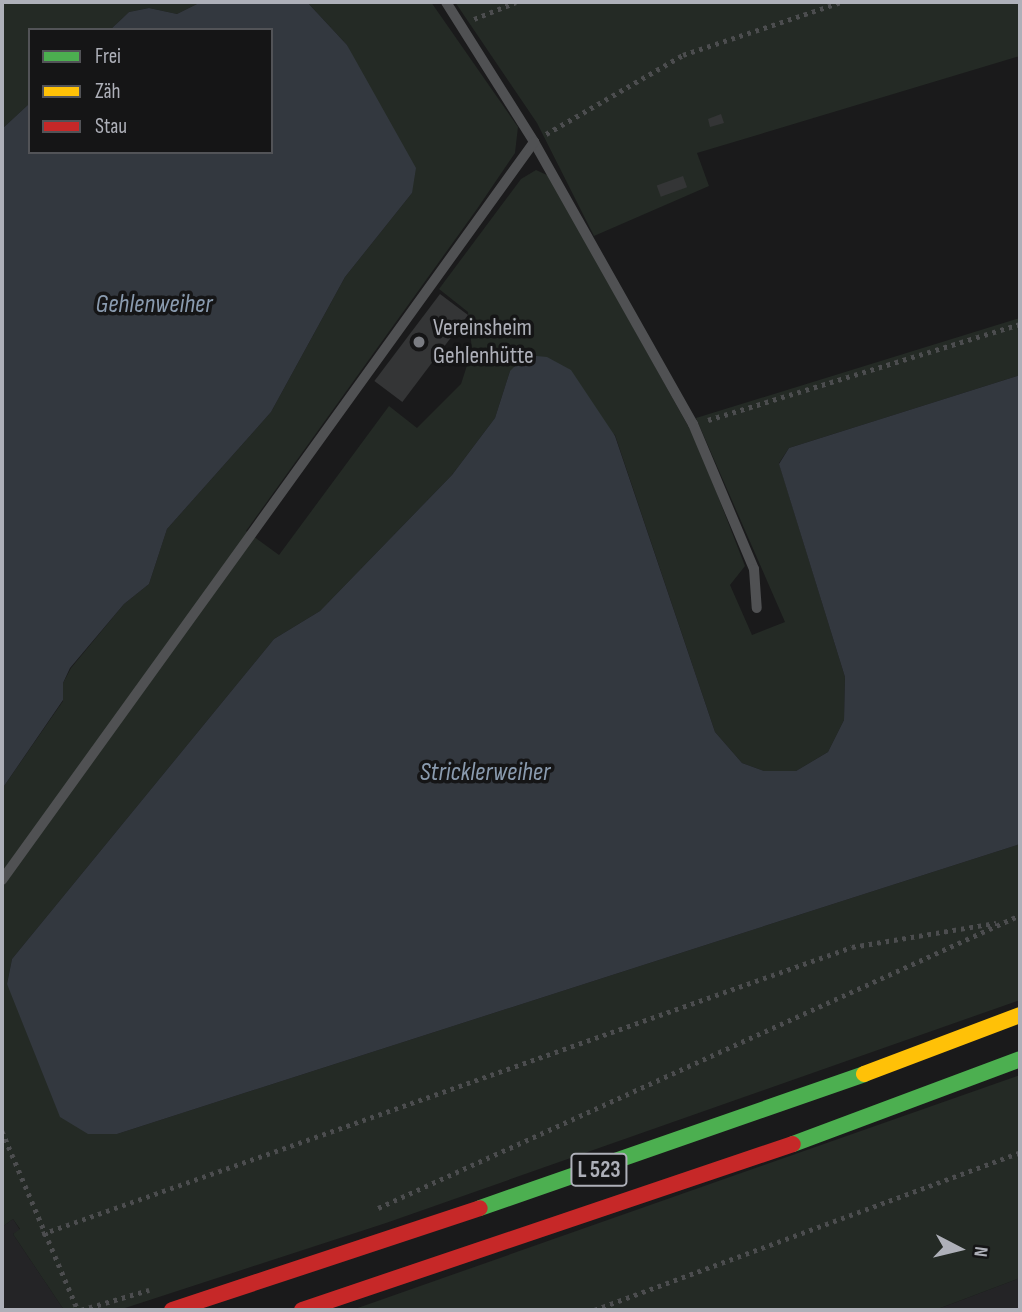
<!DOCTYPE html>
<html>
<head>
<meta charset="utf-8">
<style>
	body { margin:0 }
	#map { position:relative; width:1022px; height:1312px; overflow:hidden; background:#1a1a1b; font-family:"Sofia Sans Condensed",sans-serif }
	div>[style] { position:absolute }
	.built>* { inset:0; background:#242426 }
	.green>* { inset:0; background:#242a25 }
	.water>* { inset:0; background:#33383f }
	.building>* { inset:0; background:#343536; transform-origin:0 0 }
	.path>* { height:4.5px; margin-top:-2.25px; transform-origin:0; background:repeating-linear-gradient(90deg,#4c4d4f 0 3.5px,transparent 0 8.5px) }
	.lane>* { height:10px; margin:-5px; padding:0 5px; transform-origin:5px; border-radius:5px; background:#505153 }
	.fast>* { height:16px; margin:-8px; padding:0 8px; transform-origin:8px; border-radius:8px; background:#4caf50 }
	.slow>* { height:16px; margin:-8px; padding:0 8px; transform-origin:8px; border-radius:8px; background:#ffc107 }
	.jam>* { height:16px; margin:-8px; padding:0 8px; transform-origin:8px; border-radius:8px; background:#c62828 }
	.dots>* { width:19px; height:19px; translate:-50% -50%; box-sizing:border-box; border:4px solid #151516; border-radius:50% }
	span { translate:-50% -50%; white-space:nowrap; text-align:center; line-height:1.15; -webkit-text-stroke:7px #151516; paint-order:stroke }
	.shield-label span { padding:2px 5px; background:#151516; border:2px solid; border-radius:5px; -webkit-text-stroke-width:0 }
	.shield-label { font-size:23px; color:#aeb0b9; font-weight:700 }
	.poi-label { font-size:24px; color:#aeb0b9 }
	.left { translate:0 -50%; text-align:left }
	.water-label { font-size:26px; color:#8a9baf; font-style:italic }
	.frame { position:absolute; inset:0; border:4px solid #aeb0b9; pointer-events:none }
	.legend { position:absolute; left:28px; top:28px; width:245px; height:126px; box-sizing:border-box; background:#151516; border:2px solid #525357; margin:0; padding:9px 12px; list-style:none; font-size:21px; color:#aeb0b9 }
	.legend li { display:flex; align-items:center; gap:14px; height:35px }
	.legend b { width:35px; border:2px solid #525357 }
	.north { position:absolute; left:924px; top:1214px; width:70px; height:70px; -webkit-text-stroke:5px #151516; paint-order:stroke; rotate:97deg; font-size:19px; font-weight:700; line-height:28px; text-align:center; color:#aeb0b9 }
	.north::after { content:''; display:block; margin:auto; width:24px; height:32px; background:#aeb0b9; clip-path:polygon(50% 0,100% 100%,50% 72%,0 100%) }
</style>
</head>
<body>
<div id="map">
	<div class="built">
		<i style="clip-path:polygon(13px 1219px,20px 1230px,13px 1234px,64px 1310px,6px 1310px,2px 1304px,2px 1227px)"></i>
		<i style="clip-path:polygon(1020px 1278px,1020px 1310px,935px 1310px)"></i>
	</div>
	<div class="green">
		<i style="clip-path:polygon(2px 2px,201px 2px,177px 14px,149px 8px,129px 12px,110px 30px,30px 30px,30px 103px,2px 129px)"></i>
		<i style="clip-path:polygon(307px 2px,431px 2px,518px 127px,515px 153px,477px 209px,246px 531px,279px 555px,389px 406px,417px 428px,461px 384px,472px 350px,468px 312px,439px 289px,521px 179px,536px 170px,549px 176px,697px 442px,745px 566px,730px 585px,752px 635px,785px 622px,696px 418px,1020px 318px,1020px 375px,789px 448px,779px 463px,845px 677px,844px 720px,828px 752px,796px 771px,764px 771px,742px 763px,715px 732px,615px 435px,510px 371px,495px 418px,452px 475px,320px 611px,274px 639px,12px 959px,7px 984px,117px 1134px,1020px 844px,1020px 1000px,386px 1223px,119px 1310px,64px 1310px,13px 1234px,20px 1229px,13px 1219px,2px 1227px,2px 789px,63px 701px,63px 683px,71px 668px,124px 604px,149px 584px,167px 529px,271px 412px,345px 277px,412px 193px,347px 45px)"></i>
		<i style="clip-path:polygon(455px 2px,1020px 2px,1020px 56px,697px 153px,709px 186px,594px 236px,537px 123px)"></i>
		<i style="clip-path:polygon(1020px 1075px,1020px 1278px,935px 1310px,352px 1310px)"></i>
	</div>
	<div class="water">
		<i style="clip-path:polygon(201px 2px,307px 2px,347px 45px,416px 168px,412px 193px,345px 277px,271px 412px,167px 529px,149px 584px,124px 604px,70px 668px,63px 683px,63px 700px,2px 789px,2px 129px,30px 103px,30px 152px,271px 152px,271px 30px,110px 30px,129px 12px,149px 8px,177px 14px)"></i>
		<i style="clip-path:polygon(526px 355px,547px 357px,571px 370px,615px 436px,715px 732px,742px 763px,764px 771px,796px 771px,828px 752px,844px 720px,845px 677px,779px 464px,789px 448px,1020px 375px,1020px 844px,117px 1134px,88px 1134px,60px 1117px,7px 984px,12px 959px,274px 639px,320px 611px,452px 475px,495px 418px,510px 371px)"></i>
	</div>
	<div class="building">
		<i style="clip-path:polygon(721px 114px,724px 123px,710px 127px,708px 119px)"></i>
		<i style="left:683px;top:176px;width:12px;height:28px;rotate:70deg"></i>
		<i style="left:440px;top:294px;width:35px;height:109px;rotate:37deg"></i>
	</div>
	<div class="path">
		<i style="left:474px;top:19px;width:45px;rotate:-22deg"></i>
		<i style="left:546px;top:134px;width:158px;rotate:-30deg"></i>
		<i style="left:683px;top:55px;width:167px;rotate:-18.5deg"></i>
		<i style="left:708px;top:420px;width:326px;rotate:-17.1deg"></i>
		<i style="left:2px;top:1131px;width:194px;rotate:67deg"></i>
		<i style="left:378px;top:1208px;width:706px;rotate:-24.53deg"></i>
		<i style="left:42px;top:1234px;width:859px;rotate:-19.51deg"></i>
		<i style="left:852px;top:947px;width:146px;rotate:-9.5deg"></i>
		<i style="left:81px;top:1310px;width:71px;rotate:-16.4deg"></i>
		<i style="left:594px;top:1310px;width:454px;rotate:-20.3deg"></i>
	</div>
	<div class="lane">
		<i style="left:446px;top:2px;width:165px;rotate:57.8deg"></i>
		<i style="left:534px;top:142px;width:324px;rotate:60.6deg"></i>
		<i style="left:693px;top:424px;width:157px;rotate:67.2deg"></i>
		<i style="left:754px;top:569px;width:39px;rotate:86deg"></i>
		<i style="left:2px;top:880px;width:910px;rotate:-54.21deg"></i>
	</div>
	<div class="fast">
		<i style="left:793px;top:1144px;width:242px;rotate:-20.5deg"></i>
		<i style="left:480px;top:1208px;width:407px;rotate:-19.2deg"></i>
	</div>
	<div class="slow">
		<i style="left:864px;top:1074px;width:167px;rotate:-20.7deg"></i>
	</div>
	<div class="jam">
		<i style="left:172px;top:1310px;width:324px;rotate:-18.3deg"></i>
		<i style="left:302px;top:1310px;width:518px;rotate:-18.68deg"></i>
	</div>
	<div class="dots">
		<i style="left:419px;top:342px;background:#7a7c82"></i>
	</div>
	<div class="shield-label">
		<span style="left:599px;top:1170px">L 523</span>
	</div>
	<div class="poi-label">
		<span class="left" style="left:433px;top:342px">Vereinsheim<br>Gehlenhütte</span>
	</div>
	<div class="water-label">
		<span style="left:154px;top:305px">Gehlenweiher</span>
		<span style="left:485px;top:773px">Stricklerweiher</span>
	</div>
	<div class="frame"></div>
	<ul class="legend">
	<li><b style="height:9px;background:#4caf50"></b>Frei</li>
	<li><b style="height:9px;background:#ffc107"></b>Zäh</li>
	<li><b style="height:9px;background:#c62828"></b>Stau</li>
	</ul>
	<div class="north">N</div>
</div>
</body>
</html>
